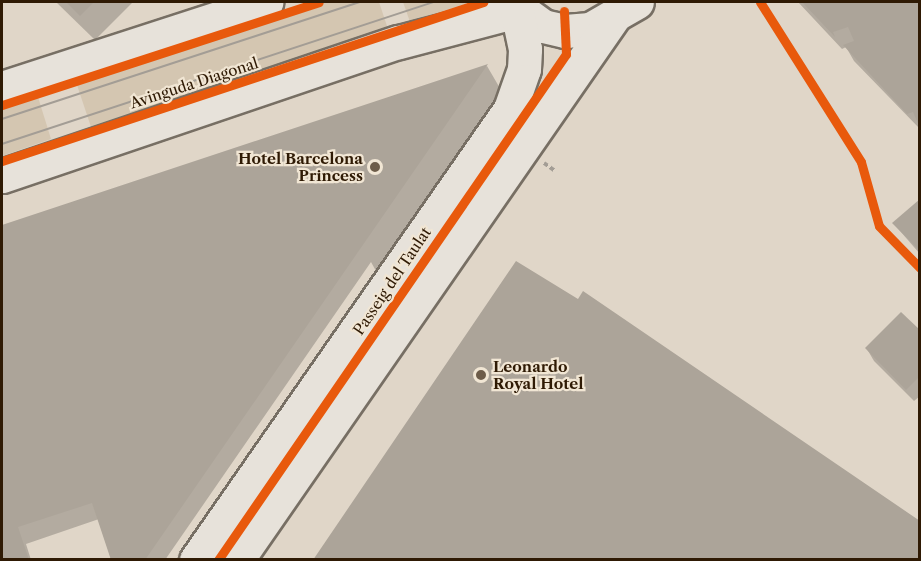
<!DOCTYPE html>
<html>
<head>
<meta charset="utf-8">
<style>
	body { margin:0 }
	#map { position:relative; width:921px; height:561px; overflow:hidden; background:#e0d6c8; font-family:"Libre Caslon Text",serif }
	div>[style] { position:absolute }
	.green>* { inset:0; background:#d4c6b1 }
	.shadow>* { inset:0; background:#0003 }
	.building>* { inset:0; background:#aca499 }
	.path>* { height:4px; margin-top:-2px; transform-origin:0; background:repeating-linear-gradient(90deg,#a39d95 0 4.5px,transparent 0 7.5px) }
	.roads { filter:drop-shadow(2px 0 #776f64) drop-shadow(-2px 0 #776f64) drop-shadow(0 2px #776f64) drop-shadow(0 -2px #776f64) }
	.secondary>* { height:33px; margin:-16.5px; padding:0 16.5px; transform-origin:16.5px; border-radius:16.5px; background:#e7e2da }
	.tram>* { height:1.5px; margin:-0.75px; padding:0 0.75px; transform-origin:0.75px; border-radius:0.75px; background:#a39d95 }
	.cycleway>* { height:9px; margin:-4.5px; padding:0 4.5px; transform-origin:4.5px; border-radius:4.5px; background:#e8590c }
	.dots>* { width:16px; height:16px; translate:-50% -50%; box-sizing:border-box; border:3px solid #f1e6d4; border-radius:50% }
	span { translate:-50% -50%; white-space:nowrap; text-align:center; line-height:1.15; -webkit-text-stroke:4.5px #f1e6d4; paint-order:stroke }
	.street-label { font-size:15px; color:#2f1a04 }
	.poi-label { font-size:15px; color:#2f1a04; font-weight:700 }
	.right { translate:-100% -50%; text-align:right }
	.left { translate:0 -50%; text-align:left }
	.frame { position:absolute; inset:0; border:3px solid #2f1a04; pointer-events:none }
</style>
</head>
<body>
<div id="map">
	<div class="green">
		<i style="clip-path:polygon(327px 2px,379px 2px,388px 29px,91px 127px,77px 85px)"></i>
		<i style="clip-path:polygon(403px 2px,471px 2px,410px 22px)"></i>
		<i style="clip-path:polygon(38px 97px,51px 139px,2px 156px,2px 109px)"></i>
	</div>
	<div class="shadow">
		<i style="clip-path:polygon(56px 2px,133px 2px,95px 40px)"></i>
		<i style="clip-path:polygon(798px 2px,920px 2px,920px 129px,854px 61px,846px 47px,842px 49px)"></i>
		<i style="clip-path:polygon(487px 66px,501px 90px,376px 271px,371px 262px,165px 560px,112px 560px,99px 519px,26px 544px,31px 560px,2px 560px,2px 227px)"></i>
		<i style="clip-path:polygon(920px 201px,920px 254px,894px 224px)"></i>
		<i style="clip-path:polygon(920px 332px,920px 396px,914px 401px,874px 361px,867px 349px)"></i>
	</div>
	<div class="building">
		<i style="clip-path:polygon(66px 2px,94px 2px,80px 16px)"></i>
		<i style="clip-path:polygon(802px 2px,920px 2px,920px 128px,913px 112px,907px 114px,843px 45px,854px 41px,848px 27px,833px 32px,835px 37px)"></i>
		<i style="clip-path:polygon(488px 64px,145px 560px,111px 560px,92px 503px,18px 527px,29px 560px,2px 560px,2px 225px)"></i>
		<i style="clip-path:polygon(920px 199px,920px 251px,892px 223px)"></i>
		<i style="clip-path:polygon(516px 261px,578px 299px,583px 291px,920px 521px,920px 560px,313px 560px)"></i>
		<i style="clip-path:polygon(901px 312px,920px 330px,920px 376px,906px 390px,865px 348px)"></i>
	</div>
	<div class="path">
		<i style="left:760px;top:2px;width:189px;rotate:57.7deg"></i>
		<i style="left:861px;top:162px;width:66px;rotate:74.3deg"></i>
		<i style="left:879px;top:226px;width:59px;rotate:45.7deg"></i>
		<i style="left:544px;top:163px;width:14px;rotate:36deg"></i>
	</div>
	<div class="roads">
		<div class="secondary">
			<i style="left:510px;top:2px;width:41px;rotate:36deg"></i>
			<i style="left:543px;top:26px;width:23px;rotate:13deg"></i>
			<i style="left:565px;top:31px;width:25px;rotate:-5deg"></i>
			<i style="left:590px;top:29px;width:54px;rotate:-29.9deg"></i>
			<i style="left:2px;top:88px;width:278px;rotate:-18deg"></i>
			<i style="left:2px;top:176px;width:419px;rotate:-18.7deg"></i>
			<i style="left:399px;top:42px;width:122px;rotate:-14.7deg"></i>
			<i style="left:196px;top:560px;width:550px;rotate:-55.15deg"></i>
			<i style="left:510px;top:109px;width:42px;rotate:-70.7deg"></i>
			<i style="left:524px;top:69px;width:20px;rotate:-87deg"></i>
			<i style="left:525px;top:49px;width:39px;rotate:-102deg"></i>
			<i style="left:237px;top:560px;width:660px;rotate:-55.25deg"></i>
		</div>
	</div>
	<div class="tram">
		<i style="left:2px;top:119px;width:376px;rotate:-18.1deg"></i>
		<i style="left:2px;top:144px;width:456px;rotate:-18.2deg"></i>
	</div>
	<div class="cycleway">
		<i style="left:760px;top:2px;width:189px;rotate:57.7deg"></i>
		<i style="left:861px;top:162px;width:66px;rotate:74.3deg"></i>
		<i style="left:879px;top:226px;width:59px;rotate:45.7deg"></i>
		<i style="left:2px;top:105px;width:333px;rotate:-18deg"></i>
		<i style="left:2px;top:161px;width:507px;rotate:-18.29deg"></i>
		<i style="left:218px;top:560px;width:614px;rotate:-55.48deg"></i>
		<i style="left:566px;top:54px;width:43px;rotate:-92.7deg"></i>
	</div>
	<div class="dots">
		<i style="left:375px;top:167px;background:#6d5c49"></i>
		<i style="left:481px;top:375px;background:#6d5c49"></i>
	</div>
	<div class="street-label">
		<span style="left:194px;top:83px;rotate:-18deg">Avinguda Diagonal</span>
		<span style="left:392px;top:281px;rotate:-56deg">Passeig del Taulat</span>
	</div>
	<div class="poi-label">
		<span class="right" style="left:363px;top:167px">Hotel Barcelona<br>Princess</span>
		<span class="left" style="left:493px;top:375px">Leonardo<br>Royal Hotel</span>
	</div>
	<div class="frame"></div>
</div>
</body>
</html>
